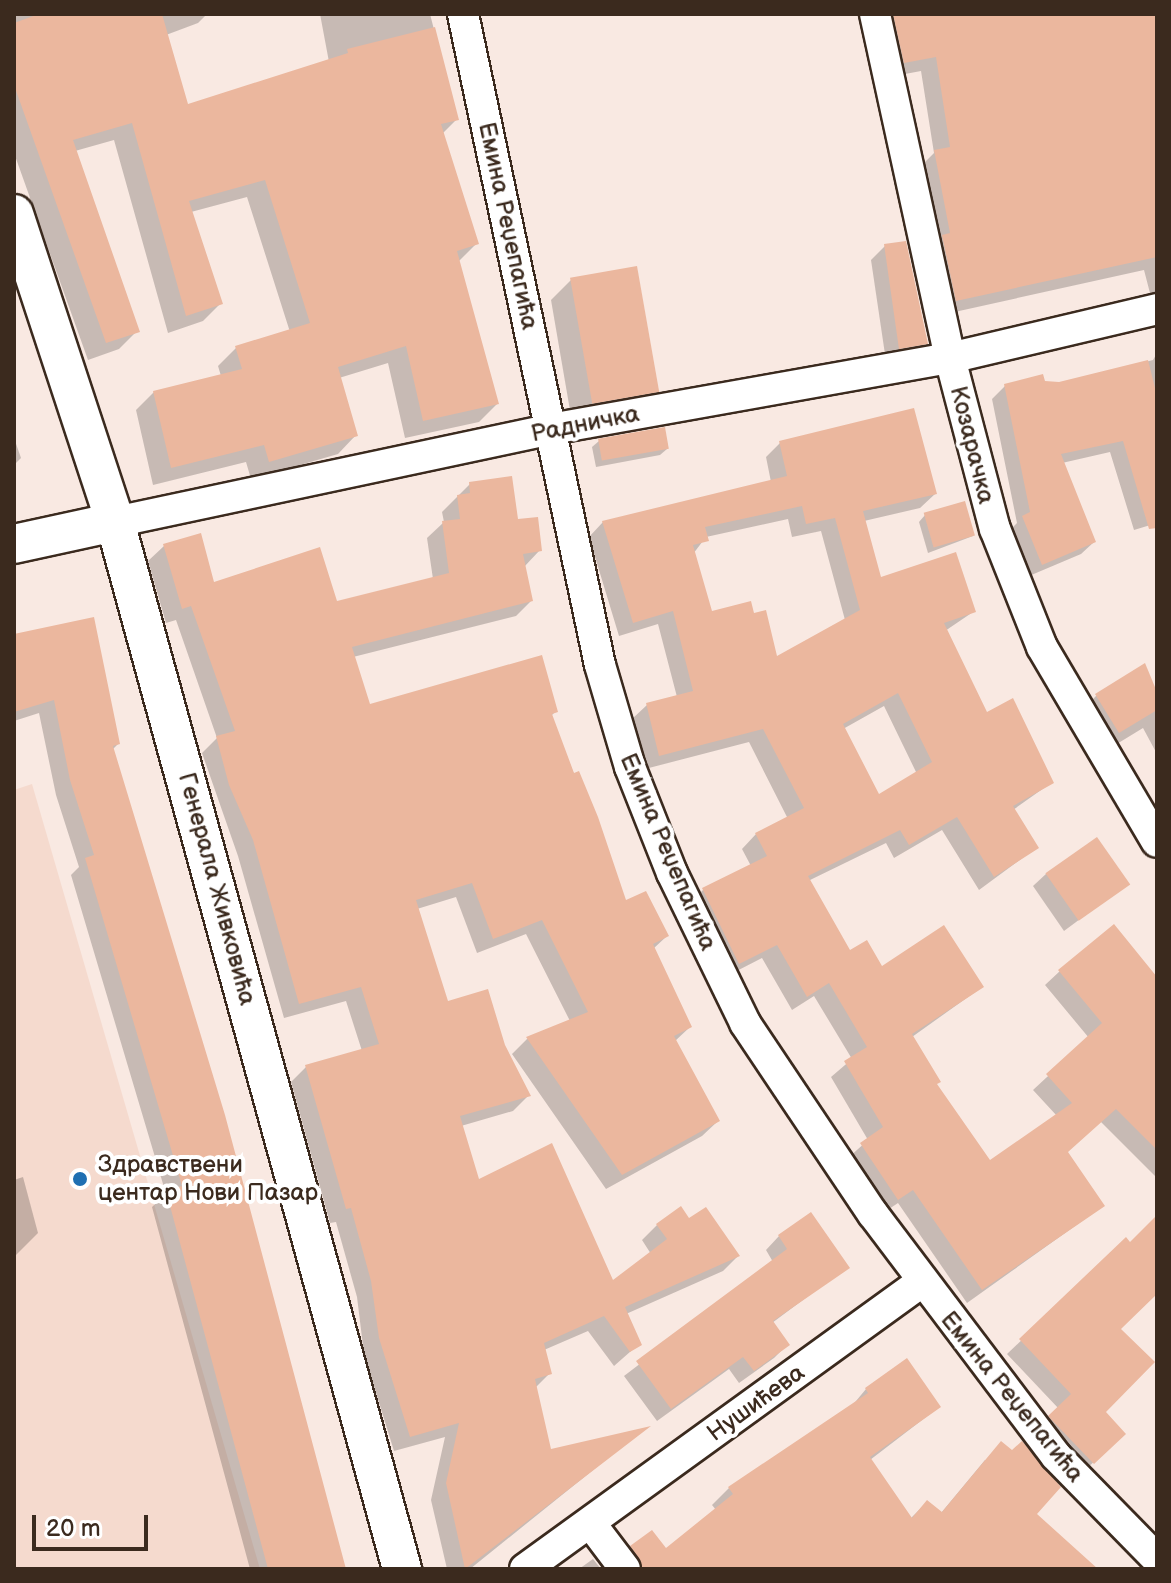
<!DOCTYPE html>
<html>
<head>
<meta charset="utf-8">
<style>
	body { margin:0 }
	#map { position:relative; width:1171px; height:1583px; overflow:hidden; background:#f9e9e2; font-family:"Balsamiq Sans",sans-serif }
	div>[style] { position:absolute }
	.built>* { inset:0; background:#f5dace }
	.shadow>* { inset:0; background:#0003 }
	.building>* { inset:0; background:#ebb79e; transform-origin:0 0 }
	.roads { filter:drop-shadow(2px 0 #3b2a1e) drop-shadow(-2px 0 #3b2a1e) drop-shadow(0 2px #3b2a1e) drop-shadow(0 -2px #3b2a1e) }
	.minor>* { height:30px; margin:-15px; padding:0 15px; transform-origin:15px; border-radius:15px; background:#fff }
	.tertiary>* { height:38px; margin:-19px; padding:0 19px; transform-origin:19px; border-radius:19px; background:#fff }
	.dots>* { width:22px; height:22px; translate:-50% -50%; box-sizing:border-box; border:4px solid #fff; border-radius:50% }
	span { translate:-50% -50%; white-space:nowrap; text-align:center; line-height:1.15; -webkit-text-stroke:8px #fff; paint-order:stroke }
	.street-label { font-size:24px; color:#3b2a1e }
	.poi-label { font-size:24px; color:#3b2a1e }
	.left { translate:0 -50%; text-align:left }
	.frame { position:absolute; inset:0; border:16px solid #3b2a1e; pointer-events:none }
	.scale { position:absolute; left:32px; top:1515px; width:116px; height:36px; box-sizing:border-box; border:4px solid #3b2a1e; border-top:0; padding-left:10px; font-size:24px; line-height:28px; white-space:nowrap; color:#3b2a1e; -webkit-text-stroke:6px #fff; paint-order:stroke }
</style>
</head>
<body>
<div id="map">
	<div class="built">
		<i style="clip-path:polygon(32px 784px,260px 1569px,14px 1569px,14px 790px)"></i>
	</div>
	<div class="shadow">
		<i style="clip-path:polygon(14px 14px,207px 14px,198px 23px,166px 35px,186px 107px,329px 62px,320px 14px,430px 14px,457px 119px,442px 134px,476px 244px,458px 262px,497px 404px,479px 422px,405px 438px,388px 363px,339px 378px,356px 435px,338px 454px,251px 479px,246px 462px,153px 485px,136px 410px,154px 392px,221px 376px,218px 366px,236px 348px,290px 332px,247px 197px,191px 212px,221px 303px,203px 321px,168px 333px,114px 140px,75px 151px,137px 331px,119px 349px,88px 360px,14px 153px)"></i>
		<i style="clip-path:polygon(874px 14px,1157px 14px,1157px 295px,1151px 297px,1144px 270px,941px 315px,920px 167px,934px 153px,921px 71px,889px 77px)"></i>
		<i style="clip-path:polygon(885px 246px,926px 343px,913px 356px,886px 361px,871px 260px)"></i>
		<i style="clip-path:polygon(571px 280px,657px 391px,637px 411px,572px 422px,551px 300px)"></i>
		<i style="clip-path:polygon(1157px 353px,1157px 523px,1134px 530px,1110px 452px,1062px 463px,1094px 542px,1081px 554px,1029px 576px,1010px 530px,1017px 523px,992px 399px,1005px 386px,1059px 384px,1153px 360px)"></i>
		<i style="clip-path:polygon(14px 438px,21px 458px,14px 465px)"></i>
		<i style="clip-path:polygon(599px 441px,667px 449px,660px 455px,596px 467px,592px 447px)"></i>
		<i style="clip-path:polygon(evenodd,780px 443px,935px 494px,920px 508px,864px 521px,879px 580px,973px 612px,945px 631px,986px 714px,1051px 783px,1013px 810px,1036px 848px,979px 890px,942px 830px,894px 858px,886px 843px,808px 881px,849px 953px,881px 969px,982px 987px,912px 1037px,935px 1085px,989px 1163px,1057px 1116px,1033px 1090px,1089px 1038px,1045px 985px,1060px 971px,1157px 980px,1157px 1178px,1100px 1121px,1066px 1152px,1103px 1206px,967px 1303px,898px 1203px,883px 1213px,847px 1159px,868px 1140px,831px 1077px,852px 1059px,814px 996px,792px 1010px,762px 958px,725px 977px,689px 904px,703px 890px,751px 866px,742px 849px,756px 834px,788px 819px,749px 742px,645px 769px,632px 719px,647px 705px,677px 697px,658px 624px,619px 636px,589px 537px,603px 522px,771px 482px,766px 457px,780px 443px,788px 519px,792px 537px,821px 531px,845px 620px,776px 659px,753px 616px,711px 614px,693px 554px,706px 537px,788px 519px,780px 443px,884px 706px,917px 774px,878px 797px,843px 729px,884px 706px)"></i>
		<i style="clip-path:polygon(470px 484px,516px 522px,540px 550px,524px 567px,531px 601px,516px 616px,353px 657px,369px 706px,555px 712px,551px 716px,625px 903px,667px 936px,653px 949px,690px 1027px,674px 1042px,718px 1121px,702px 1136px,606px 1189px,512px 1054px,527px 1039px,570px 1021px,526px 934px,477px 953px,456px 897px,417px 909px,446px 1004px,504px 1046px,529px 1095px,513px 1111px,461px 1126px,478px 1182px,612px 1283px,651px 1254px,642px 1240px,657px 1225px,688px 1221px,738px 1256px,723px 1271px,626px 1314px,639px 1344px,614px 1366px,588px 1331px,544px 1350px,550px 1373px,535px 1388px,550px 1452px,644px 1429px,470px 1569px,447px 1569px,431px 1500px,445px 1437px,394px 1451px,364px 1354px,357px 1297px,336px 1222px,330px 1223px,291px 1082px,306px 1067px,362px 1051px,346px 1001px,284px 1018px,238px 856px,202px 753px,217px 738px,176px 620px,166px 623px,148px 561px,164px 546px,213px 584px,336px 603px,433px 579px,427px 538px,444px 522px,442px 512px)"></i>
		<i style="clip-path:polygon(925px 515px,973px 536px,928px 553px,919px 522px)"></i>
		<i style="clip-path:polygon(14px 636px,118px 744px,112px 750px,344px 1569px,250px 1569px,152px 1207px,166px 1194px,71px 875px,79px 867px,56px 795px,39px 713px,14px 721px)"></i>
		<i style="clip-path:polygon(1096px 696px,1157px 697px,1157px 754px,1143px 728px,1107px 750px,1082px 710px)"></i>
		<i style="clip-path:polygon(1047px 873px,1127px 884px,1064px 931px,1033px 886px)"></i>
		<i style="clip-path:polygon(23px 1177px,38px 1233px,14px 1257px,14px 1180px)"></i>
		<i style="clip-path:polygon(779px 1236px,847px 1267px,772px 1323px,788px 1344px,774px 1358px,739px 1383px,729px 1369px,657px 1421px,624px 1376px,773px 1262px,766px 1250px)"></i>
		<i style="clip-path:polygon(1076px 1288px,1103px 1412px,1123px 1434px,1079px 1476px,1036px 1431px,1059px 1409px,1007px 1354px)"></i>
		<i style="clip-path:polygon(866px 1389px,939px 1407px,870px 1460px,910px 1519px,927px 1502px,941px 1513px,985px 1460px,1034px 1515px,1095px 1569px,618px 1569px,615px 1564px,632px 1548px,665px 1551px,716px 1510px,712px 1505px,729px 1488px,851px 1407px)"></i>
		<i style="clip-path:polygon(593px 1559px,601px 1569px,579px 1569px)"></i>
	</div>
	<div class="building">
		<i style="clip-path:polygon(39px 14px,162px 14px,188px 104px,348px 53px,347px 49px,435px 27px,459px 120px,441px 124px,479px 244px,457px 251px,499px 404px,423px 421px,406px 346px,338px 367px,358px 436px,269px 462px,264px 445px,171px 468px,153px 391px,242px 369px,235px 346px,310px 323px,265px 180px,189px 201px,223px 304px,186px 316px,132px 123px,73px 140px,140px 332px,106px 343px,14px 85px,14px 23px)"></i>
		<i style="clip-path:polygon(893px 14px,1157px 14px,1157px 257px,956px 301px,942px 235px,950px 233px,934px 150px,950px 147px,936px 57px,904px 63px)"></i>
		<i style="clip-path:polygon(906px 241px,928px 344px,899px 349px,884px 244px)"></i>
		<i style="left:637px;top:266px;width:128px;height:68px;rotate:80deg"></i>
		<i style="clip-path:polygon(1148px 360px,1157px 396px,1157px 528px,1149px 529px,1123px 441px,1061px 454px,1096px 542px,1042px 565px,1022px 516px,1030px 512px,1004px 384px,1043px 374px,1045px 381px,1059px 382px)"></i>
		<i style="clip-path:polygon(evenodd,914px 408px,937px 494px,863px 511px,881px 577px,956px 552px,976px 612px,944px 623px,987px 712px,1013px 698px,1054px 783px,1013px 806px,1039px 848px,994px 877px,957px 817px,909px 845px,900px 830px,808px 876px,850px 950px,867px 940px,882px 966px,944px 925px,984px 987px,912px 1034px,941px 1082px,937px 1084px,990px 1160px,1072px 1103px,1046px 1074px,1102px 1023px,1058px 970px,1114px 924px,1157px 977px,1157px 1150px,1116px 1109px,1068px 1152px,1105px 1206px,982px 1290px,913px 1190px,898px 1200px,860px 1143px,883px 1127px,844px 1061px,867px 1047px,829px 983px,807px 997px,777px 945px,739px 964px,702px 888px,767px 856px,755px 833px,804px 808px,763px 729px,659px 756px,646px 703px,693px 691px,673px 611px,633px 623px,602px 521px,787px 476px,779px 441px,914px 408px,802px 506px,806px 524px,835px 518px,860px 610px,777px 656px,766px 610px,754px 613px,751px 601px,712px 611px,693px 545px,709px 541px,705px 527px,802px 506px,914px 408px,898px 693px,932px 762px,879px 794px,843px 724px,898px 693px)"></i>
		<i style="left:665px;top:427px;width:22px;height:68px;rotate:80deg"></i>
		<i style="clip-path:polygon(512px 476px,518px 519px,538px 517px,542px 551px,523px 554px,533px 601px,352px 647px,370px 704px,542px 655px,558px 712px,552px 714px,574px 773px,579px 771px,598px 817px,626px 900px,646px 891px,669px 936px,653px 944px,692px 1027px,674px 1036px,720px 1121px,622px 1175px,526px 1037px,588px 1012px,542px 920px,493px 939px,472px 883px,416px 900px,448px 1001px,488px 989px,505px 1045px,531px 1096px,460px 1116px,479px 1179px,552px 1143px,613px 1280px,667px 1239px,656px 1224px,681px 1206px,689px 1218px,706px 1207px,740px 1256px,625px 1307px,642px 1345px,630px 1352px,604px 1316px,544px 1343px,552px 1374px,535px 1379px,551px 1449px,651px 1426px,465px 1569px,446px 1483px,459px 1423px,410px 1437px,379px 1338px,371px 1281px,351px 1208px,346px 1209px,305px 1065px,379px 1044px,361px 987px,299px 1004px,253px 840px,229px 785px,216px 736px,235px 731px,191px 606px,182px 609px,163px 544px,201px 533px,214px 582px,320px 547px,337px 601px,449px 573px,442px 521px,460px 519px,457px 495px,470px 493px,469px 482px)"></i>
		<i style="left:965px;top:501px;width:36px;height:43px;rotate:74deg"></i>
		<i style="clip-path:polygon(94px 617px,120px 744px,113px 746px,225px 1115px,346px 1569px,268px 1569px,166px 1191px,182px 1186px,85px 858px,94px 855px,70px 780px,54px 700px,14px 712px,14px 634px)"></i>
		<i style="clip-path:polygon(1145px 663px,1157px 692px,1157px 710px,1119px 733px,1095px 694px)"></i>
		<i style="left:1097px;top:837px;width:58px;height:63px;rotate:55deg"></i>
		<i style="clip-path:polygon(811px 1212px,850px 1268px,773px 1321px,790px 1345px,754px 1371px,743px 1357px,671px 1409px,636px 1361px,787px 1249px,778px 1235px)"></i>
		<i style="clip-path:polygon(1157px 1215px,1157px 1294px,1121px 1329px,1155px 1362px,1106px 1412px,1126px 1434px,1094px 1464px,1048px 1416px,1071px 1394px,1019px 1339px,1126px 1237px,1130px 1242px)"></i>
		<i style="clip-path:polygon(907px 1358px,941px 1407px,870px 1457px,912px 1518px,927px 1500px,942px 1512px,1001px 1441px,1012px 1450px,1022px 1441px,1061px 1487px,1037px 1514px,1098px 1569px,643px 1569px,630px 1546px,652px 1530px,666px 1548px,733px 1494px,728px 1487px,868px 1393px,865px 1388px)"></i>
	</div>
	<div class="roads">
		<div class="minor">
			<i style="left:463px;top:14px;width:665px;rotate:78.12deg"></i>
			<i style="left:600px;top:665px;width:106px;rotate:73.6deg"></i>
			<i style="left:630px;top:767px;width:114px;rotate:68.4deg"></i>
			<i style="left:672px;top:873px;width:167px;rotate:64deg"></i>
			<i style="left:745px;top:1023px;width:230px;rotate:56.2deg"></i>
			<i style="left:873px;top:1214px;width:303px;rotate:52.9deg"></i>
			<i style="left:1056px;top:1456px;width:144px;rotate:45.6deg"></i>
			<i style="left:875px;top:14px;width:352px;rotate:77.7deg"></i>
			<i style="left:950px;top:358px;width:177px;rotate:75.3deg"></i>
			<i style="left:995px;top:529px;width:127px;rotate:68.3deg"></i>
			<i style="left:1042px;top:647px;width:226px;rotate:59.5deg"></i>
			<i style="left:115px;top:522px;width:446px;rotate:-12deg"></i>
			<i style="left:551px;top:429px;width:405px;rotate:-10.1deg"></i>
			<i style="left:950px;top:358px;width:213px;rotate:-13.3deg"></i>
			<i style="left:591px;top:1524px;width:56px;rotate:52.9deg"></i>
			<i style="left:525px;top:1569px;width:489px;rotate:-35.9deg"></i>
		</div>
		<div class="tertiary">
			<i style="left:14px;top:214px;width:324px;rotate:71.8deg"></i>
			<i style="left:115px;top:522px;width:1086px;rotate:74.67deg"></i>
			<i style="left:14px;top:544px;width:103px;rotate:-12.3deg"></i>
		</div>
	</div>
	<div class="dots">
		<i style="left:80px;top:1179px;background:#1f6fb2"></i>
	</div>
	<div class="street-label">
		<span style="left:508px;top:226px;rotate:78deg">Емина Реџепагића</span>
		<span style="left:585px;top:424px;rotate:-11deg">Радничка</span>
		<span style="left:972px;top:445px;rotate:76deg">Козарачка</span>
		<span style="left:668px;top:852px;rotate:67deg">Емина Реџепагића</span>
		<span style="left:217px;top:889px;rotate:75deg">Генерала Живковића</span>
		<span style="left:1012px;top:1397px;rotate:51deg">Емина Реџепагића</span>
		<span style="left:756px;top:1403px;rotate:-36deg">Нушићева</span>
	</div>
	<div class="poi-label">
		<span class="left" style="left:98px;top:1179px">Здравствени<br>центар Нови Пазар</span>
	</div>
	<div class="frame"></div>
	<div class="scale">20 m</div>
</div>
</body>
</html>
